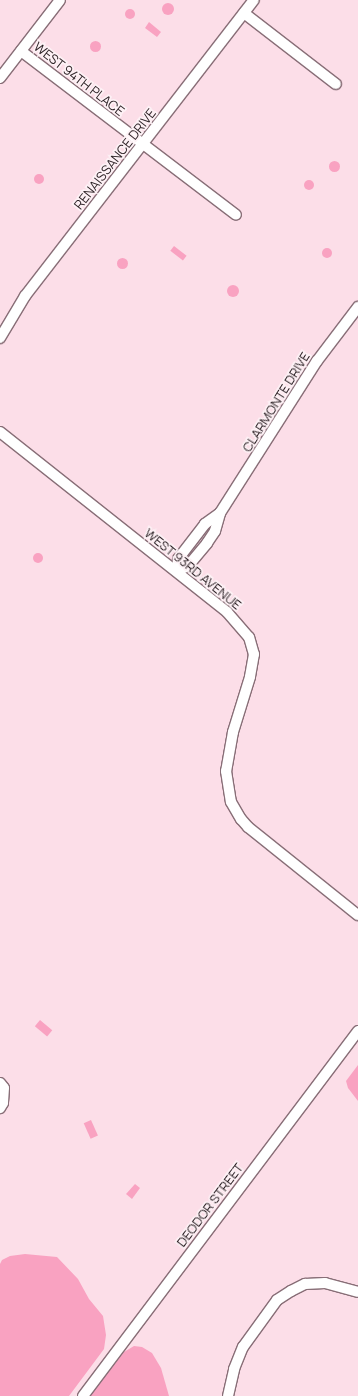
<!DOCTYPE html>
<html>
<head>
<meta charset="utf-8">
<style>
	body { margin:0 }
	#map { position:relative; width:358px; height:1396px; overflow:hidden; background:#fcdee8; font-family:Manrope,sans-serif }
	div>[style] { position:absolute }
	.water>* { inset:0; background:#f9a2c1; transform-origin:0 0 }
	.round { border-radius:50% }
	.roads { filter:drop-shadow(1px 0 #886e77) drop-shadow(-1px 0 #886e77) drop-shadow(0 1px #886e77) drop-shadow(0 -1px #886e77) }
	.minor>* { height:10px; margin:-5px; padding:0 5px; transform-origin:5px; border-radius:5px; background:#fff }
	span { translate:-50% -50%; white-space:nowrap; text-align:center; line-height:1.15; -webkit-text-stroke:3.5px #fdf1f5; paint-order:stroke }
	.street-label { font-size:13px; color:#291e22 }
</style>
</head>
<body>
<div id="map">
	<div class="water">
		<i class="round" style="left:162px;top:3px;width:12px;height:12px"></i>
		<i class="round" style="left:125px;top:9px;width:10px;height:10px"></i>
		<i style="clip-path:polygon(149px 22px,161px 32px,157px 37px,145px 28px)"></i>
		<i class="round" style="left:89.5px;top:40.5px;width:11px;height:11px"></i>
		<i class="round" style="left:328.5px;top:160.5px;width:11px;height:11px"></i>
		<i class="round" style="left:34px;top:174px;width:10px;height:10px"></i>
		<i class="round" style="left:304px;top:180px;width:10px;height:10px"></i>
		<i style="left:174px;top:246px;width:16px;height:6px;rotate:38deg"></i>
		<i class="round" style="left:322px;top:248px;width:10px;height:10px"></i>
		<i class="round" style="left:116.5px;top:257.5px;width:11px;height:11px"></i>
		<i class="round" style="left:227px;top:285px;width:12px;height:12px"></i>
		<i class="round" style="left:33px;top:553px;width:10px;height:10px"></i>
		<i style="left:40px;top:1020px;width:16px;height:8px;rotate:40deg"></i>
		<i style="clip-path:polygon(358px 1065px,358px 1101px,348px 1088px,346px 1081px)"></i>
		<i style="left:91px;top:1120px;width:17px;height:8px;rotate:66deg"></i>
		<i style="clip-path:polygon(135px 1184px,140px 1188px,132px 1199px,126px 1194px)"></i>
		<i style="clip-path:polygon(25px 1254px,57px 1257px,78px 1279px,89px 1299px,103px 1316px,106px 1335px,104px 1349px,69px 1396px,0 1396px,0 1264px,2px 1260px,10px 1256px)"></i>
		<i style="clip-path:polygon(134px 1346px,142px 1347px,152px 1353px,161px 1368px,169px 1396px,90px 1396px,124px 1352px)"></i>
	</div>
	<div class="roads">
		<div class="minor">
			<i style="left:244px;top:13px;width:116px;rotate:37.7deg"></i>
			<i style="left:21px;top:51px;width:270px;rotate:37.3deg"></i>
			<i style="left:0;top:78px;width:98px;rotate:-52.4deg"></i>
			<i style="left:0;top:338px;width:49px;rotate:-59.2deg"></i>
			<i style="left:25px;top:296px;width:374px;rotate:-52.3deg"></i>
			<i style="left:0;top:432px;width:290px;rotate:38.4deg"></i>
			<i style="left:227px;top:612px;width:33px;rotate:49deg"></i>
			<i style="left:249px;top:637px;width:18px;rotate:74deg"></i>
			<i style="left:254px;top:654px;width:23px;rotate:100deg"></i>
			<i style="left:250px;top:677px;width:58px;rotate:107.2deg"></i>
			<i style="left:233px;top:732px;width:40px;rotate:100deg"></i>
			<i style="left:226px;top:771px;width:31px;rotate:81deg"></i>
			<i style="left:231px;top:802px;width:20px;rotate:60deg"></i>
			<i style="left:241px;top:819px;width:11px;rotate:49deg"></i>
			<i style="left:248px;top:827px;width:141px;rotate:38.7deg"></i>
			<i style="left:220px;top:513px;width:19px;rotate:144deg"></i>
			<i style="left:205px;top:524px;width:44px;rotate:127.6deg"></i>
			<i style="left:178px;top:559px;width:12px;rotate:95deg"></i>
			<i style="left:177px;top:571px;width:12px;rotate:-24deg"></i>
			<i style="left:188px;top:566px;width:30px;rotate:-50deg"></i>
			<i style="left:207px;top:543px;width:14px;rotate:-56deg"></i>
			<i style="left:215px;top:531px;width:19px;rotate:-74deg"></i>
			<i style="left:220px;top:513px;width:180px;rotate:-57.5deg"></i>
			<i style="left:317px;top:361px;width:68px;rotate:-52.8deg"></i>
			<i style="left:0;top:1083px;width:6px;rotate:51deg"></i>
			<i style="left:4px;top:1088px;width:15px;rotate:94deg"></i>
			<i style="left:3px;top:1103px;width:6px;rotate:121deg"></i>
			<i style="left:83px;top:1396px;width:457px;rotate:-53deg"></i>
			<i style="left:228px;top:1396px;width:28px;rotate:-77deg"></i>
			<i style="left:234px;top:1369px;width:24px;rotate:-68deg"></i>
			<i style="left:243px;top:1347px;width:58px;rotate:-54.1deg"></i>
			<i style="left:277px;top:1300px;width:17px;rotate:-33deg"></i>
			<i style="left:291px;top:1291px;width:16px;rotate:-27deg"></i>
			<i style="left:305px;top:1284px;width:20px;rotate:-3deg"></i>
			<i style="left:325px;top:1283px;width:34px;rotate:15deg"></i>
		</div>
	</div>
	<div class="street-label">
		<span style="left:79px;top:79px;rotate:38deg">WEST 94TH PLACE</span>
		<span style="left:115px;top:159px;rotate:-52deg">RENAISSANCE DRIVE</span>
		<span style="left:276px;top:402px;rotate:-58deg">CLARMONTE DRIVE</span>
		<span style="left:193px;top:569px;rotate:39deg">WEST 93RD AVENUE</span>
		<span style="left:210px;top:1205px;rotate:-53deg">DEODOR STREET</span>
	</div>
</div>
</body>
</html>
